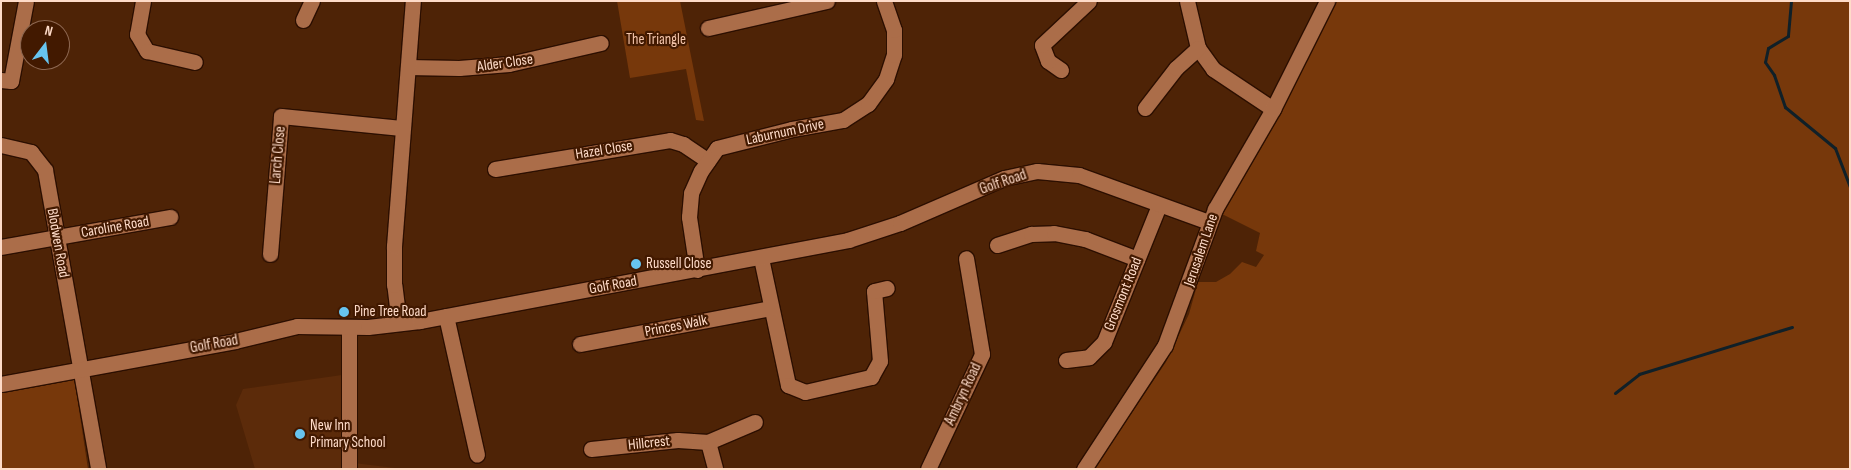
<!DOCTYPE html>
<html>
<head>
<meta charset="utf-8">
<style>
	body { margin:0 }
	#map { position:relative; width:1851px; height:470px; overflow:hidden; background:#4e2306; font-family:"Sofia Sans Condensed",sans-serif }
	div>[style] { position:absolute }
	.built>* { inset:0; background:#5c2b0a }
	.green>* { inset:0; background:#77380b }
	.stream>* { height:3px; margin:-1.5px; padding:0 1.5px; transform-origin:1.5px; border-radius:1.5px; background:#102028 }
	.roads { filter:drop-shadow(1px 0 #2c0f00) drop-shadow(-1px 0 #2c0f00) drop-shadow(0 1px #2c0f00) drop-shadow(0 -1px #2c0f00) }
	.minor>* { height:15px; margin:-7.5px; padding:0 7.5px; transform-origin:7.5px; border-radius:7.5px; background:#ab6d49 }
	.dots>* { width:14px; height:14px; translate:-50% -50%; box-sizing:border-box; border:2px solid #421900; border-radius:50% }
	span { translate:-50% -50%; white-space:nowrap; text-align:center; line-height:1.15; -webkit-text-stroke:4.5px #421900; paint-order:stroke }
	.park-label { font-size:15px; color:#f5c6ac }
	.street-label { font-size:15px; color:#fedbc8 }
	.poi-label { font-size:15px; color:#fedbc8 }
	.left { translate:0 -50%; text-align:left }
	.frame { position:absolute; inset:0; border:2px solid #fedbc8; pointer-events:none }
	.north { position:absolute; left:20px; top:20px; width:50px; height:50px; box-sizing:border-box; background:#421900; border:1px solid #8d6750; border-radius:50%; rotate:15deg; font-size:14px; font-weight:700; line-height:20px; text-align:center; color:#fedbc8 }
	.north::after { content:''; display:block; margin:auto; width:18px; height:22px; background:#67c4ef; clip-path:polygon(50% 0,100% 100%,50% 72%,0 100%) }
</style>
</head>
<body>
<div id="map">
	<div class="built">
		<i style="clip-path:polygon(356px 373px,354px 463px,403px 469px,255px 469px,236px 405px,243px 389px)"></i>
	</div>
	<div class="green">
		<i style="clip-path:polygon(617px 1px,680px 1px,704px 121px,696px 120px,686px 69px,630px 78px)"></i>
		<i style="clip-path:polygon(1334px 1px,1850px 1px,1850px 469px,1094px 469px,1166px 362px,1189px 314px,1198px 282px,1216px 282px,1230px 274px,1242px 262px,1256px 267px,1264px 255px,1256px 251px,1260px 233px,1222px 214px,1271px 126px)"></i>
		<i style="clip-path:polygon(73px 370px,88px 469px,1px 469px,1px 384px)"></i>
	</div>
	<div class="stream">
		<i style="left:1791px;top:1px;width:35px;rotate:95deg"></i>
		<i style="left:1788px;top:36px;width:23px;rotate:149deg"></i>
		<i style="left:1768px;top:48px;width:14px;rotate:102deg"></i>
		<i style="left:1765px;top:62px;width:16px;rotate:55deg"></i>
		<i style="left:1774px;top:75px;width:34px;rotate:71deg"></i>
		<i style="left:1785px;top:107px;width:65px;rotate:39.4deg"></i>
		<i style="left:1835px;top:148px;width:42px;rotate:69deg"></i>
		<i style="left:1615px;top:393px;width:31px;rotate:-38deg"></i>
		<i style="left:1639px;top:374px;width:160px;rotate:-17.1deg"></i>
	</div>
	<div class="roads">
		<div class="minor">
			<i style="left:143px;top:1px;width:34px;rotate:100deg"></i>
			<i style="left:137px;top:34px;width:20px;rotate:60deg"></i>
			<i style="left:147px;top:51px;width:49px;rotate:12.9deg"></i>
			<i style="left:1187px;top:1px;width:48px;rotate:76.8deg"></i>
			<i style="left:1198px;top:48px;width:26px;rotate:54deg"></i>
			<i style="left:1213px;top:69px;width:72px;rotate:33.7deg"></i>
			<i style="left:303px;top:20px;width:21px;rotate:-65deg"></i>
			<i style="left:708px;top:28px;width:122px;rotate:-12.8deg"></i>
			<i style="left:408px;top:67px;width:51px;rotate:1.1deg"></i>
			<i style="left:459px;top:68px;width:50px;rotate:-4.6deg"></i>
			<i style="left:509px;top:64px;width:94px;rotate:-12.9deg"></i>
			<i style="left:1061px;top:70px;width:16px;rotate:-145deg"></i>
			<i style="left:1048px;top:61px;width:17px;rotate:-111deg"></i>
			<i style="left:1042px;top:45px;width:64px;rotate:-43.1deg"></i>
			<i style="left:1px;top:80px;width:10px;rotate:6deg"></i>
			<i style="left:11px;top:81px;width:81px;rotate:-79.4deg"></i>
			<i style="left:1145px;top:108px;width:51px;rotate:-52.2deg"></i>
			<i style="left:1176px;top:68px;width:30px;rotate:-42deg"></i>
			<i style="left:1px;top:145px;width:31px;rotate:13deg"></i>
			<i style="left:31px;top:152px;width:23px;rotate:52deg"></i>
			<i style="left:45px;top:170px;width:304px;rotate:79.9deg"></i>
			<i style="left:495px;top:169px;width:177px;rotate:-9.4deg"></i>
			<i style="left:670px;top:140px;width:14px;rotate:17deg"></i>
			<i style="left:683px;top:144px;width:30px;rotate:34deg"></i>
			<i style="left:997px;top:245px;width:36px;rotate:-18deg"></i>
			<i style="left:1031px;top:234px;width:23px;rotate:-2deg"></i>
			<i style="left:1054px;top:233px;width:32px;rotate:11deg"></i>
			<i style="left:1085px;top:239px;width:56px;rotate:21deg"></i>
			<i style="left:1px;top:247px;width:172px;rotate:-10.1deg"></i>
			<i style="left:270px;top:254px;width:138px;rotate:-85.4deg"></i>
			<i style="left:281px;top:116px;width:121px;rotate:5.7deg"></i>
			<i style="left:761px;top:258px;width:130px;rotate:78deg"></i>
			<i style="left:788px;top:385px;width:18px;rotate:22deg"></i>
			<i style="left:805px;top:392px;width:68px;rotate:-12.8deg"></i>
			<i style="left:871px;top:377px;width:18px;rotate:-61deg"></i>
			<i style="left:880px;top:361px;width:70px;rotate:-94.9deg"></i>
			<i style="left:874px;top:291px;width:13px;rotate:-13deg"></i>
			<i style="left:697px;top:270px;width:54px;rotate:-98.6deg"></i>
			<i style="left:689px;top:217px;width:24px;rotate:-85deg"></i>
			<i style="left:691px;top:193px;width:24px;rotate:-66deg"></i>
			<i style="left:701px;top:171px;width:28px;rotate:-55deg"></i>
			<i style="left:717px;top:148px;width:77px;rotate:-14.2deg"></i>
			<i style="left:792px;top:129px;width:52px;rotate:-10deg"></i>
			<i style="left:843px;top:120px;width:30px;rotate:-33deg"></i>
			<i style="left:868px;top:104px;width:31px;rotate:-54deg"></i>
			<i style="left:886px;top:79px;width:25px;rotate:-72deg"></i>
			<i style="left:894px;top:55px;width:25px;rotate:-90deg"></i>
			<i style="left:894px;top:30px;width:31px;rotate:-109deg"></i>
			<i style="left:446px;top:316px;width:142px;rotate:77.4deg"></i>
			<i style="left:399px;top:323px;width:38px;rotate:-97deg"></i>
			<i style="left:394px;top:285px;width:39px;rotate:-90deg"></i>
			<i style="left:394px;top:246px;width:246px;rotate:-85.6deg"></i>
			<i style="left:349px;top:327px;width:142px;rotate:90deg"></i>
			<i style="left:580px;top:344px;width:194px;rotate:-10.7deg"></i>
			<i style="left:1066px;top:360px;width:23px;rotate:-7deg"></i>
			<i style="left:1089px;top:357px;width:21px;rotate:-45deg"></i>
			<i style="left:1104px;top:342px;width:148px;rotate:-68.1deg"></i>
			<i style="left:1px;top:384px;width:238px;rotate:-10.4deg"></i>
			<i style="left:235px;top:341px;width:64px;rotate:-13.6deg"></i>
			<i style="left:297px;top:326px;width:71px;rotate:0.8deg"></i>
			<i style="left:368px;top:327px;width:52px;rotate:-6.6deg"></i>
			<i style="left:420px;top:321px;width:436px;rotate:-10.7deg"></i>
			<i style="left:848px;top:240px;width:55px;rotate:-18.1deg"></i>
			<i style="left:900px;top:223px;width:113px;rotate:-23.4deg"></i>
			<i style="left:1004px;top:178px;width:34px;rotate:-12deg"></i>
			<i style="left:1037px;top:171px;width:42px;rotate:5.4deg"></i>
			<i style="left:1079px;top:175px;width:138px;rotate:19.9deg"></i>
			<i style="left:708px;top:442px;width:28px;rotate:75deg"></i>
			<i style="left:591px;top:449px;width:87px;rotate:-5.9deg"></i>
			<i style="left:678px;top:440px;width:30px;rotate:4deg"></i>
			<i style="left:708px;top:442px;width:51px;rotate:-23.1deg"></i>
			<i style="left:928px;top:469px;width:127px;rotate:-64.8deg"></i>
			<i style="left:982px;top:354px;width:97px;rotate:-99.5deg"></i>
			<i style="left:1084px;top:469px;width:148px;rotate:-56.8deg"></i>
			<i style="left:1165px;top:345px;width:145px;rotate:-69.8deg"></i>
			<i style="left:1215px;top:209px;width:116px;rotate:-59.9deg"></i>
			<i style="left:1273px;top:109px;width:121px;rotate:-63.4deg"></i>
		</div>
	</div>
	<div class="dots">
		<i style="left:636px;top:264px;background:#67c4ef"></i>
		<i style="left:344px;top:312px;background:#67c4ef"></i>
		<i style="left:300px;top:434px;background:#67c4ef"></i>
	</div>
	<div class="park-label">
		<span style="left:656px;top:40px">The Triangle</span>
	</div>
	<div class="street-label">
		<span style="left:505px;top:63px;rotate:-8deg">Alder Close</span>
		<span style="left:785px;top:132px;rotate:-12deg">Laburnum Drive</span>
		<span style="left:604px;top:150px;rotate:-9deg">Hazel Close</span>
		<span style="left:278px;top:155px;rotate:-85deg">Larch Close</span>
		<span style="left:1003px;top:182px;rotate:-19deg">Golf Road</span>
		<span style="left:115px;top:227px;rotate:-10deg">Caroline Road</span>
		<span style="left:58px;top:243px;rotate:80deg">Blodwen Road</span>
		<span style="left:1201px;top:250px;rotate:-71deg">Jerusalem Lane</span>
		<span style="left:613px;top:285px;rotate:-10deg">Golf Road</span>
		<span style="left:1123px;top:294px;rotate:-68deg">Grosmont Road</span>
		<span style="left:676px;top:326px;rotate:-11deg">Princes Walk</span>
		<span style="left:214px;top:344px;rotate:-10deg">Golf Road</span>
		<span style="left:963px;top:394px;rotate:-65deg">Ambryn Road</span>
		<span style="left:649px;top:443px;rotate:-6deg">Hillcrest</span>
	</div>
	<div class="poi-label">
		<span class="left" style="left:646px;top:264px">Russell Close</span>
		<span class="left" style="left:354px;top:312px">Pine Tree Road</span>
		<span class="left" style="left:310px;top:434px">New Inn<br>Primary School</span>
	</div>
	<div class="frame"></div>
	<div class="north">N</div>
</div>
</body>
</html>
